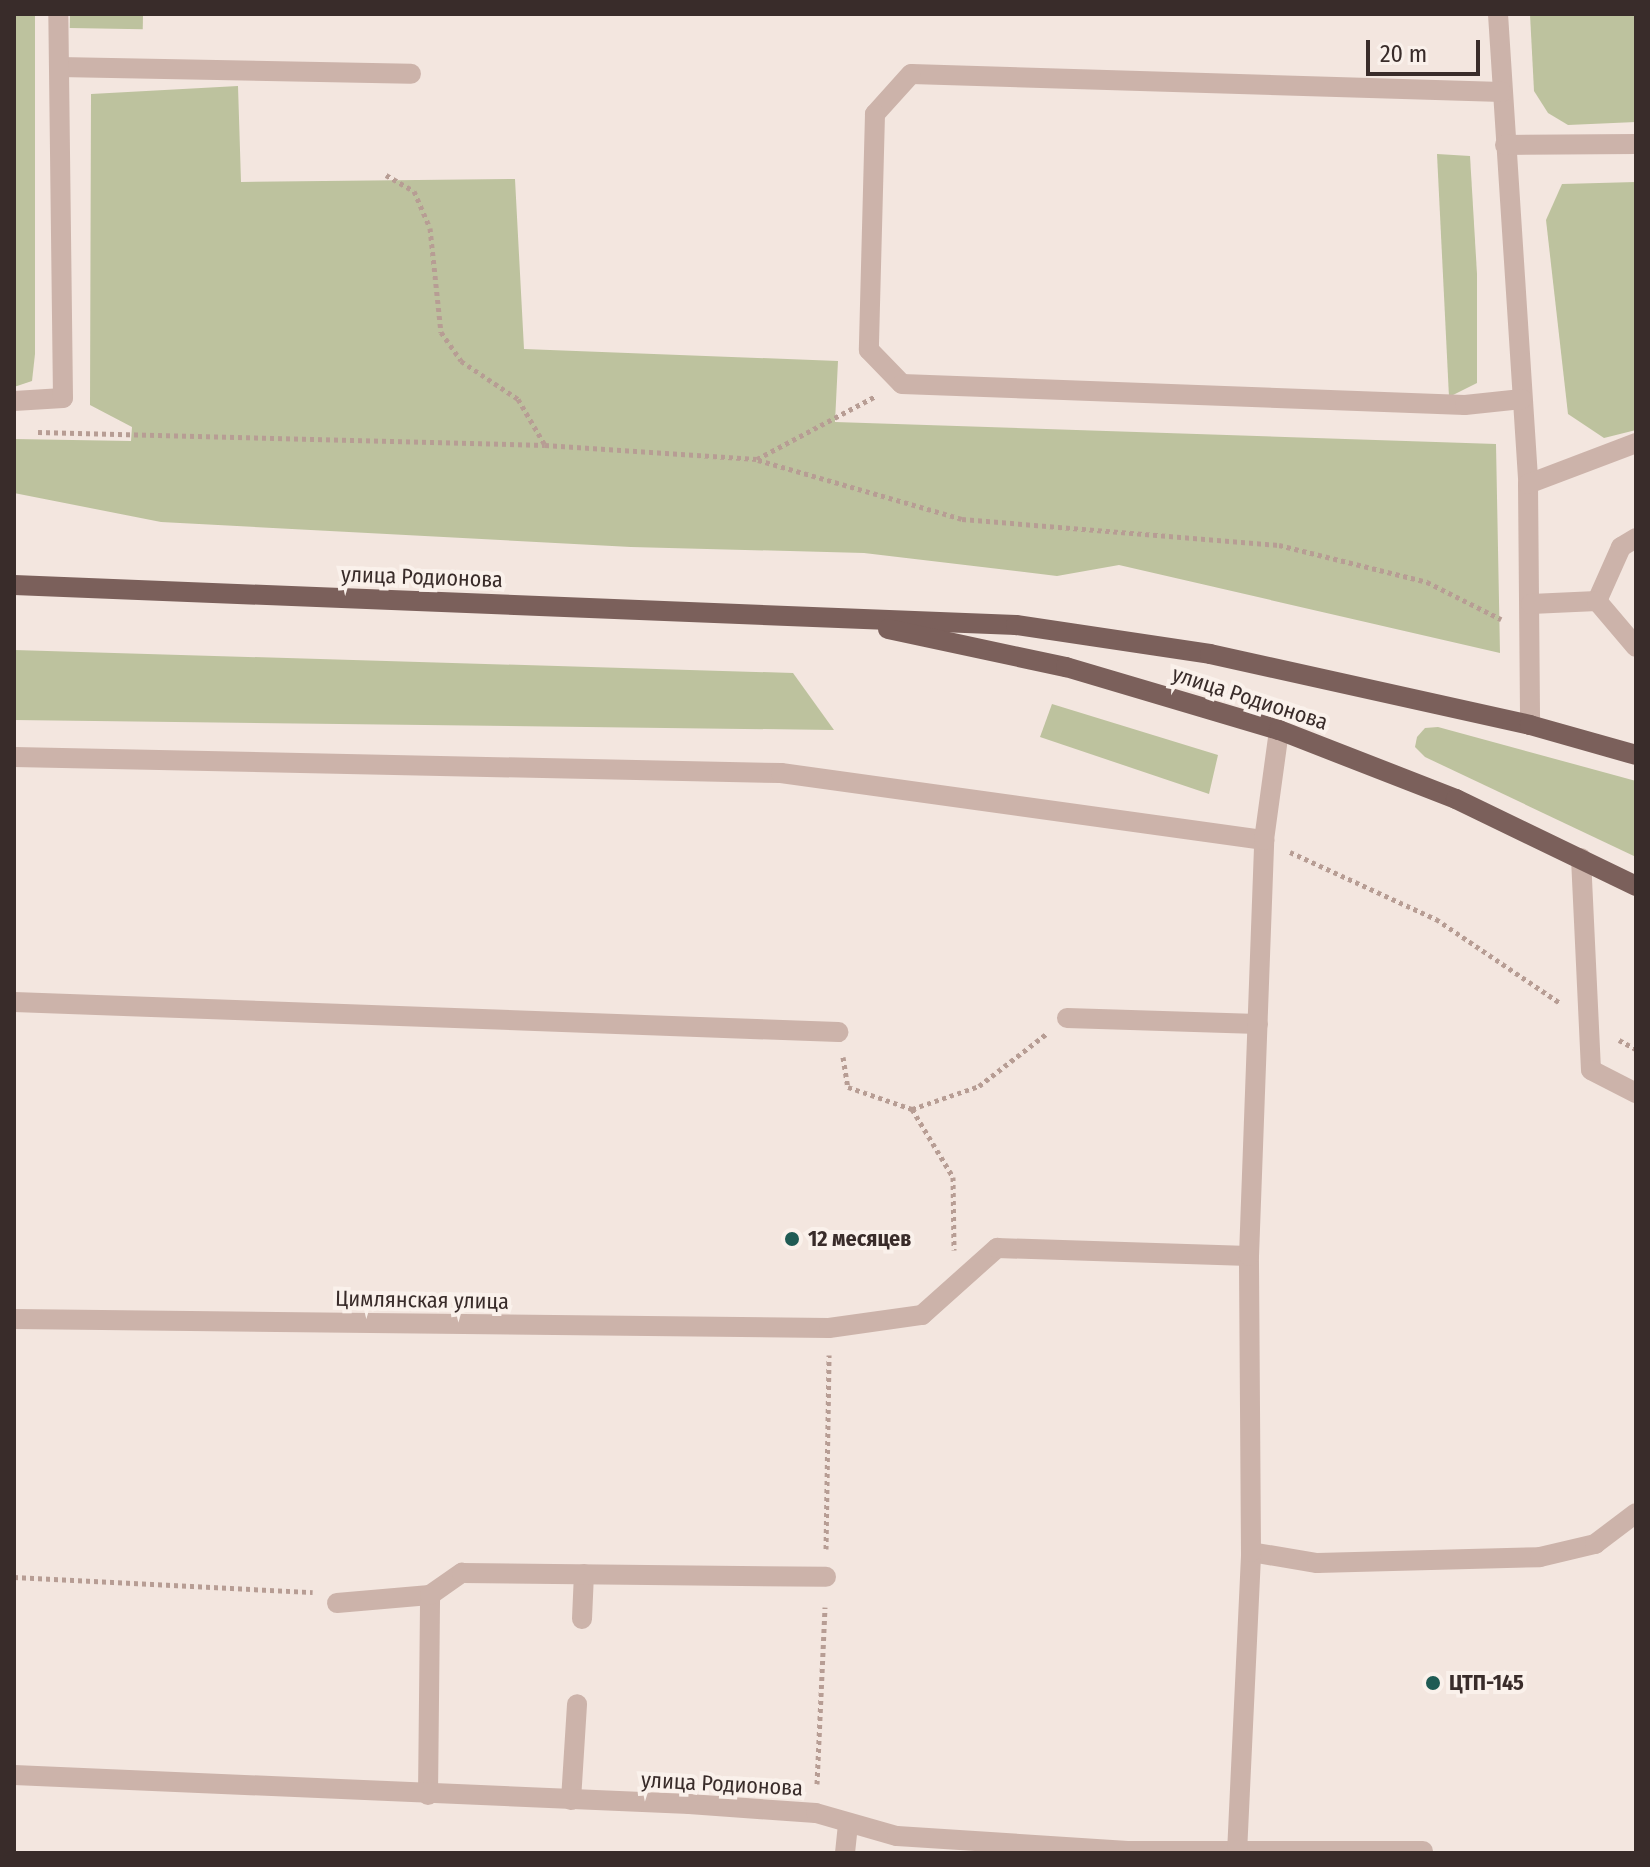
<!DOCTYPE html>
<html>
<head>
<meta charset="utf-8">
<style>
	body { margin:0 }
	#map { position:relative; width:1650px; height:1867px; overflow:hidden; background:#f3e6df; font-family:"Fira Sans Condensed",sans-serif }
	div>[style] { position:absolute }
	.green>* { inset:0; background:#bdc29e; transform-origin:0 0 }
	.path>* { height:5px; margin-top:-2.5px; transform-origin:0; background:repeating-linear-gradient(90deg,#b79d94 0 4px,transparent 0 8px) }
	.service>* { height:20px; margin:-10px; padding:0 10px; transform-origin:10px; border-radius:10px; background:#ccb3aa }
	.minor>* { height:20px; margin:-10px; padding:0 10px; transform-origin:10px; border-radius:10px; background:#ccb3aa }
	.primary>* { height:20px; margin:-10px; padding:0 10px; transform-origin:10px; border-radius:10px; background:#7b605b }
	.dots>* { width:22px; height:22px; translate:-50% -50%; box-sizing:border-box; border:4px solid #faf1eb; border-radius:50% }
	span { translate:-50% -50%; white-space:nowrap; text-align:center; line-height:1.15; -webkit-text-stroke:8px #faf1eb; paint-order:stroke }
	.street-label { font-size:22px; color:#392c2a }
	.poi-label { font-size:22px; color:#392c2a; font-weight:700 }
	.left { translate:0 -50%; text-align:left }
	.frame { position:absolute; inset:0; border:16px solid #392c2a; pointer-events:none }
	.scale { position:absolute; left:1366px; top:40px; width:114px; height:36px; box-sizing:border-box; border:4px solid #392c2a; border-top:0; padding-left:10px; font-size:24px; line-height:28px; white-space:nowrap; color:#392c2a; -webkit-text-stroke:6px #faf1eb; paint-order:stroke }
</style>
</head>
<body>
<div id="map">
	<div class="green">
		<i style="clip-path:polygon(14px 14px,35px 14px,35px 354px,32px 381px,14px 387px)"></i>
		<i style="left:70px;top:14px;width:73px;height:14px;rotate:1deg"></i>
		<i style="clip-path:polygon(1530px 14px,1636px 14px,1636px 122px,1568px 125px,1548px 113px,1534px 91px)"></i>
		<i style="clip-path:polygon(238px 86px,241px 182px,515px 179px,524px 349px,838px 361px,835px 422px,1496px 444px,1500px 653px,1119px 565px,1057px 576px,864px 553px,631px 547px,161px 522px,14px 493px,14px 439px,131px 441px,132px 427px,90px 405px,91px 94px)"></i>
		<i style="clip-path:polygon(1437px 154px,1470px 156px,1477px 274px,1477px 383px,1449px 397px)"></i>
		<i style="clip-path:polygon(1636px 182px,1636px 430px,1604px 438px,1568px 414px,1546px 220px,1562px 184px)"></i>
		<i style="clip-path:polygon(14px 650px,793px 673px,834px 730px,14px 720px)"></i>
		<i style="clip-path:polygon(1052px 704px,1218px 755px,1209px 794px,1040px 737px)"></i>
		<i style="clip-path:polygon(1438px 727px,1636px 781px,1636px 857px,1425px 757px,1415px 747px,1417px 737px,1425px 728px)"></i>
	</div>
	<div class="path">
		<i style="left:386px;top:175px;width:32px;rotate:30deg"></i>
		<i style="left:414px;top:191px;width:40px;rotate:66.6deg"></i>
		<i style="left:430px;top:228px;width:105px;rotate:84deg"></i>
		<i style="left:441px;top:332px;width:35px;rotate:55deg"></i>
		<i style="left:461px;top:361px;width:69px;rotate:33.7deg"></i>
		<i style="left:518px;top:399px;width:53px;rotate:59.6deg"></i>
		<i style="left:38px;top:432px;width:507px;rotate:1.47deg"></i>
		<i style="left:545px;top:445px;width:212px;rotate:3.8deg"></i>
		<i style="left:757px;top:459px;width:135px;rotate:-27.9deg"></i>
		<i style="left:758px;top:460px;width:212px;rotate:16.1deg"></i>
		<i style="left:962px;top:519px;width:318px;rotate:4.7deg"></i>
		<i style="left:1279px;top:545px;width:153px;rotate:14deg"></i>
		<i style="left:1427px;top:582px;width:83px;rotate:26.6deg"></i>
		<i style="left:1290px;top:852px;width:161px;rotate:24.7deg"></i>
		<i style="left:1436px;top:919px;width:150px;rotate:34.1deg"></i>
		<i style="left:1619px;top:1040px;width:19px;rotate:28deg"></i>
		<i style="left:843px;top:1057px;width:30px;rotate:81deg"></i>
		<i style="left:848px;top:1087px;width:68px;rotate:19deg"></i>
		<i style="left:912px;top:1109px;width:79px;rotate:58.9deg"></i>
		<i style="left:953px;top:1177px;width:73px;rotate:89.2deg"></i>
		<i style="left:912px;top:1109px;width:71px;rotate:-18.9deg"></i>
		<i style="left:979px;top:1086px;width:85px;rotate:-37.8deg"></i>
		<i style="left:826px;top:1549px;width:194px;rotate:-89.1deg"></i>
		<i style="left:14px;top:1577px;width:299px;rotate:2.9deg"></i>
		<i style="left:817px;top:1784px;width:177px;rotate:-87.4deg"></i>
	</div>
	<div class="service">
		<i style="left:1498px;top:14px;width:471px;rotate:86.3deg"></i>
		<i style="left:1528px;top:484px;width:241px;rotate:89.5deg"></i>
		<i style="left:59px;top:67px;width:352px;rotate:1.1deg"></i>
		<i style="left:1502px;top:92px;width:591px;rotate:-178.26deg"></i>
		<i style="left:911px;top:74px;width:54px;rotate:132deg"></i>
		<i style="left:875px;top:114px;width:236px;rotate:91.5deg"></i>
		<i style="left:869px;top:350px;width:47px;rotate:45.9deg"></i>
		<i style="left:902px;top:384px;width:563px;rotate:2.14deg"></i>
		<i style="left:1465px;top:405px;width:57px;rotate:-6deg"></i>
		<i style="left:1505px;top:145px;width:131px;rotate:-0.4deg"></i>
		<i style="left:14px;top:401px;width:49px;rotate:-3.5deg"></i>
		<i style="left:63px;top:398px;width:384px;rotate:-90.7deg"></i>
		<i style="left:1528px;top:484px;width:116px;rotate:-20.8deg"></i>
		<i style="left:1597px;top:601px;width:59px;rotate:-66deg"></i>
		<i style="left:1621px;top:547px;width:17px;rotate:-31deg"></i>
		<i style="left:1531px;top:604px;width:66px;rotate:-2.6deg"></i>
		<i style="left:1597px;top:601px;width:60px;rotate:49.7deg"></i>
		<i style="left:14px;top:757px;width:767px;rotate:1.2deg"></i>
		<i style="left:781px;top:773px;width:488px;rotate:7.9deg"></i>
		<i style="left:1581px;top:858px;width:212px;rotate:87.3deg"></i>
		<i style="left:1591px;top:1070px;width:51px;rotate:27.1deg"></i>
		<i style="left:14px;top:1002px;width:825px;rotate:2.09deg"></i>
		<i style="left:1067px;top:1018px;width:191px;rotate:1.8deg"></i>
		<i style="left:1251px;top:1552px;width:67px;rotate:9.5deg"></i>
		<i style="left:1317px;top:1563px;width:223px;rotate:-1.5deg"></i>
		<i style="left:1540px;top:1557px;width:57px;rotate:-13.3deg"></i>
		<i style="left:1595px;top:1544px;width:51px;rotate:-37.1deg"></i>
		<i style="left:337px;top:1603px;width:93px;rotate:-4.9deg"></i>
		<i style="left:582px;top:1619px;width:45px;rotate:-87.5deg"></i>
		<i style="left:428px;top:1795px;width:200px;rotate:-89.4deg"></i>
		<i style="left:430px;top:1595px;width:39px;rotate:-35deg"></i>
		<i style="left:462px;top:1573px;width:364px;rotate:0.6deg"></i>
		<i style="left:571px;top:1800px;width:96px;rotate:-86.4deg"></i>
		<i style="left:845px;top:1853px;width:29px;rotate:-84deg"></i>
	</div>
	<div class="minor">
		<i style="left:14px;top:1319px;width:815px;rotate:0.63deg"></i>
		<i style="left:829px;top:1328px;width:94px;rotate:-8deg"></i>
		<i style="left:922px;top:1315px;width:101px;rotate:-41.8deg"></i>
		<i style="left:997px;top:1248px;width:252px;rotate:1.8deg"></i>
		<i style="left:14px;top:1775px;width:676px;rotate:2.46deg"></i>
		<i style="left:689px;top:1804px;width:127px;rotate:4.1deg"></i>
		<i style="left:816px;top:1813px;width:84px;rotate:15.9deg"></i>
		<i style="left:897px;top:1836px;width:231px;rotate:3.7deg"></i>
		<i style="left:1128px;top:1851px;width:295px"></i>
		<i style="left:1237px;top:1853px;width:301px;rotate:-87.3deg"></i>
		<i style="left:1251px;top:1552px;width:296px;rotate:-90.4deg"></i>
		<i style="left:1249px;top:1256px;width:416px;rotate:-87.9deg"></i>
		<i style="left:1264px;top:840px;width:111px;rotate:-82.2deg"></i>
	</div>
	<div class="primary">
		<i style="left:14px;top:585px;width:1003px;rotate:2.29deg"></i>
		<i style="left:1016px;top:625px;width:196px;rotate:8.5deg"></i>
		<i style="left:1210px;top:654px;width:328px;rotate:12.5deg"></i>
		<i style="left:1530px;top:725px;width:110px;rotate:15.8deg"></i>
		<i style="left:888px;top:629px;width:182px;rotate:12.1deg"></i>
		<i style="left:1066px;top:667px;width:222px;rotate:16.5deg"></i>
		<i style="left:1279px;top:730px;width:190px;rotate:21.3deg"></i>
		<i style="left:1456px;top:799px;width:200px;rotate:25.8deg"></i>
	</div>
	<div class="dots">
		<i style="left:792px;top:1239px;background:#1f5b54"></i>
		<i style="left:1433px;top:1683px;background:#1f5b54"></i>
	</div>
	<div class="street-label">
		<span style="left:422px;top:577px;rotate:2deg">улица Родионова</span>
		<span style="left:1250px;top:698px;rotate:18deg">улица Родионова</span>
		<span style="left:422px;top:1300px;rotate:1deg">Цимлянская улица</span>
		<span style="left:722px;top:1784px;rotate:3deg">улица Родионова</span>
	</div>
	<div class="poi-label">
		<span class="left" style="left:808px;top:1239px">12 месяцев</span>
		<span class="left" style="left:1449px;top:1683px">ЦТП-145</span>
	</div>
	<div class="frame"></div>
	<div class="scale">20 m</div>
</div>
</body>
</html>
